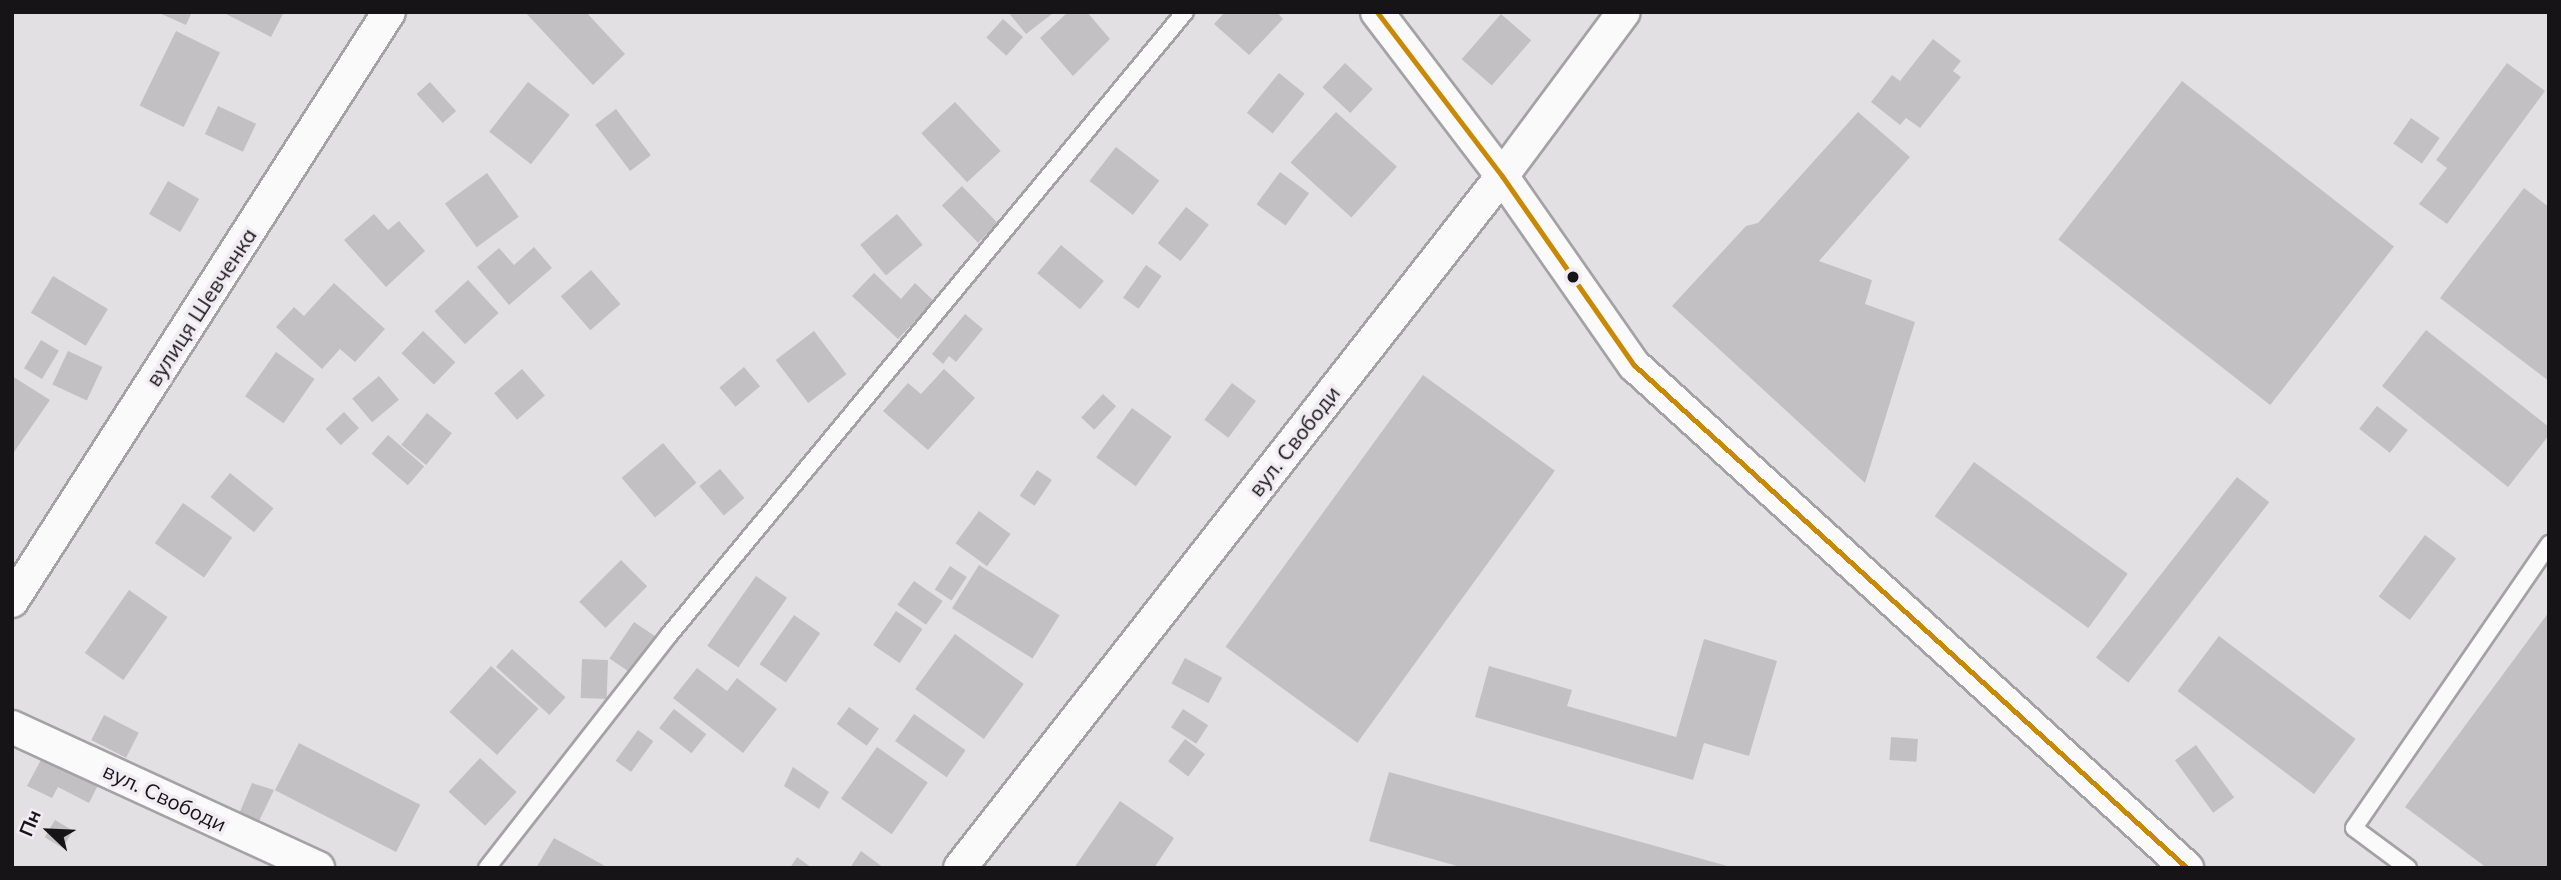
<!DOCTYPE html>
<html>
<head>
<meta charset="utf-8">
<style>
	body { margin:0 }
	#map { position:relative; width:2561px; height:880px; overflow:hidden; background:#e3e0e4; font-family:Mulish,sans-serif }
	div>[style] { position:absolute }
	.building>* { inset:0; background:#c2c0c3; transform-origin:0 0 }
	.roads { filter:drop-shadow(2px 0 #a4a2a5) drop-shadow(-2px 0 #a4a2a5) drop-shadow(0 2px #a4a2a5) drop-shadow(0 -2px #a4a2a5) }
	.service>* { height:16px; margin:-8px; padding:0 8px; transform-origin:8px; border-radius:8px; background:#fbfafb }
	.minor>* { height:32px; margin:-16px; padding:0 16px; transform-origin:16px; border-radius:16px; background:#fbfafb }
	.bus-1>* { height:5px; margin:-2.5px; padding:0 2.5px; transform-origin:2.5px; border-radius:2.5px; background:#ca8905 }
	.dots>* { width:19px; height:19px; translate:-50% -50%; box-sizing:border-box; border:4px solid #f1ebf3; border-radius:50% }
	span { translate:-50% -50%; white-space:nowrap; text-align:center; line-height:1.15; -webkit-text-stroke:7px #f1ebf3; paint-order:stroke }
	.street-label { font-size:21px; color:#161417 }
	.frame { position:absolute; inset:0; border:14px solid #161417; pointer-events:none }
	.north { position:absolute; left:14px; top:796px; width:70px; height:70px; -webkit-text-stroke:5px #f1ebf3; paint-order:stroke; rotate:293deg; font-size:19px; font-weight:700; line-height:28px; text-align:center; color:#161417 }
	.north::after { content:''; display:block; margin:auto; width:24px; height:32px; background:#161417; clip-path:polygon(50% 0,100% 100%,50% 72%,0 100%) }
</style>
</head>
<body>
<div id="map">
	<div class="building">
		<i style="clip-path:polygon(157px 12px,192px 12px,186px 25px)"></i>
		<i style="clip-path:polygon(222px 12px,284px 12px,271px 37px)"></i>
		<i style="clip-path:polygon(525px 12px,586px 12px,625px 54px,593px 85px)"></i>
		<i style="clip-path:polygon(1008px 12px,1051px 12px,1052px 14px,1026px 34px)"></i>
		<i style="clip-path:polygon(1068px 12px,1087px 12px,1110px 39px,1073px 76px,1040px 38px)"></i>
		<i style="clip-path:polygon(1225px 12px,1277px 12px,1283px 19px,1249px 55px,1214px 24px)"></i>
		<i style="left:1501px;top:14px;width:40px;height:60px;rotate:41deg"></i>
		<i style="left:1003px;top:19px;width:27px;height:25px;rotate:42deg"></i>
		<i style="left:176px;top:31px;width:49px;height:83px;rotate:26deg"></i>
		<i style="clip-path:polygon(1933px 39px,1961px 61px,1953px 71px,1961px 77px,1920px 128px,1906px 118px,1900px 125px,1871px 102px,1892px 75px,1900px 81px)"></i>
		<i style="left:1345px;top:63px;width:38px;height:33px;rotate:43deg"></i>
		<i style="clip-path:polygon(2507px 63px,2545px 91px,2447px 224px,2419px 204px,2447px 168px,2436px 160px)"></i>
		<i style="left:1279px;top:73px;width:33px;height:51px;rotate:39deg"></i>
		<i style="left:2182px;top:81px;width:269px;height:201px;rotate:38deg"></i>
		<i style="left:430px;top:82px;width:39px;height:18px;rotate:48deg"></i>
		<i style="left:528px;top:82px;width:53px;height:63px;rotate:38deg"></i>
		<i style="left:955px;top:102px;width:67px;height:46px;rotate:47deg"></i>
		<i style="left:218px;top:106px;width:42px;height:31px;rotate:25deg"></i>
		<i style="left:616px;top:109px;width:58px;height:26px;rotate:53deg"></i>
		<i style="left:1336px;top:112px;width:82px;height:68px;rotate:42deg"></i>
		<i style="clip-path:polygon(1858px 112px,1910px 157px,1819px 261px,1872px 280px,1865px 304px,1915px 322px,1865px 483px,1672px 306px,1746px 226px,1758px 223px)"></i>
		<i style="left:2411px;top:118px;width:35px;height:31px;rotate:35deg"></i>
		<i style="left:1116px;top:147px;width:55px;height:43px;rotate:38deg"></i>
		<i style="left:1280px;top:172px;width:36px;height:40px;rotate:36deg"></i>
		<i style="left:487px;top:173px;width:54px;height:52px;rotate:54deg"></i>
		<i style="left:168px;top:181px;width:36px;height:38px;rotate:30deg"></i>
		<i style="left:962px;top:186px;width:52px;height:28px;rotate:46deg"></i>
		<i style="clip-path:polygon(2524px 188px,2549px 207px,2549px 381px,2440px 298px)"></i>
		<i style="left:1186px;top:207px;width:29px;height:46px;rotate:38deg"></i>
		<i style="clip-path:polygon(374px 214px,388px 230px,399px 221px,425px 251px,386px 287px,344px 240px)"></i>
		<i style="left:897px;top:214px;width:40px;height:48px;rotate:50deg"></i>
		<i style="left:1061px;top:245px;width:56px;height:37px;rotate:40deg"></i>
		<i style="clip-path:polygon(534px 247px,552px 268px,509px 305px,477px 267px,499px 248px,514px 265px)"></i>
		<i style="left:1146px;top:265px;width:19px;height:40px;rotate:35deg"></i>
		<i style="left:591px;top:270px;width:45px;height:40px;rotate:49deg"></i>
		<i style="clip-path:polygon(874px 273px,901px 299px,915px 283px,934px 301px,898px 339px,852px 296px)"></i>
		<i style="left:53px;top:276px;width:64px;height:43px;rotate:31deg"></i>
		<i style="left:468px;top:280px;width:45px;height:46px;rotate:47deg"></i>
		<i style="clip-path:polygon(334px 283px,385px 329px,355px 362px,340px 349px,322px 369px,276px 327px,294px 307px,304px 316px)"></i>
		<i style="clip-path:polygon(965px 314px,983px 329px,956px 362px,949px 356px,943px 364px,932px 354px)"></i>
		<i style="clip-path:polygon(2426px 330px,2549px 427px,2549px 435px,2508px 487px,2382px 386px)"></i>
		<i style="left:423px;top:331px;width:45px;height:31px;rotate:44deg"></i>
		<i style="left:814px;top:331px;width:54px;height:48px;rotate:53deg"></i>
		<i style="left:41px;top:340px;width:21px;height:33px;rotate:31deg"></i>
		<i style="left:68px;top:351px;width:38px;height:37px;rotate:25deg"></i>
		<i style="left:276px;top:352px;width:47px;height:54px;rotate:35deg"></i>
		<i style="left:744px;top:367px;width:25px;height:32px;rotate:50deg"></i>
		<i style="left:522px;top:369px;width:35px;height:37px;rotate:49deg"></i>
		<i style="clip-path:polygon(944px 369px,975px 398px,928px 450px,883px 411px,908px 383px,921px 394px)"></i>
		<i style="left:1423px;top:375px;width:163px;height:336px;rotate:36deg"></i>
		<i style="clip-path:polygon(12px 376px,50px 400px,14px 452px,12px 451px)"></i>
		<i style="left:379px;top:376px;width:31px;height:35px;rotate:50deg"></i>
		<i style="left:1232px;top:383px;width:30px;height:46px;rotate:37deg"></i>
		<i style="left:1103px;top:394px;width:18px;height:32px;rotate:43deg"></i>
		<i style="left:2377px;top:406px;width:39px;height:29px;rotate:38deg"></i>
		<i style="left:1132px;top:408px;width:49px;height:61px;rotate:36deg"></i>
		<i style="left:344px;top:412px;width:22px;height:25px;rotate:47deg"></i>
		<i style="left:427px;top:413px;width:32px;height:41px;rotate:39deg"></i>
		<i style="left:388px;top:435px;width:48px;height:25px;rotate:41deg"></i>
		<i style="left:663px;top:443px;width:52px;height:54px;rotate:50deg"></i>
		<i style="left:1974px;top:462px;width:190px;height:67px;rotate:36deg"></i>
		<i style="left:720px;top:469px;width:38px;height:27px;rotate:50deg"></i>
		<i style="left:1037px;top:470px;width:18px;height:31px;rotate:34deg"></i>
		<i style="left:230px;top:473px;width:56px;height:31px;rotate:39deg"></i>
		<i style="left:2237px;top:477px;width:41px;height:229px;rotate:38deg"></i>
		<i style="left:183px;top:503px;width:60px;height:49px;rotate:35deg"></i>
		<i style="left:979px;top:511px;width:39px;height:40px;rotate:36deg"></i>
		<i style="left:2425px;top:535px;width:39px;height:77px;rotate:37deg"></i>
		<i style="left:621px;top:560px;width:37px;height:59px;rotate:45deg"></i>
		<i style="left:979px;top:565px;width:95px;height:51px;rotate:32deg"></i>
		<i style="left:950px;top:566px;width:20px;height:28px;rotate:33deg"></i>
		<i style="left:756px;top:576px;width:38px;height:85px;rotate:35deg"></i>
		<i style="left:914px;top:581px;width:35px;height:29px;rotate:35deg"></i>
		<i style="left:129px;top:590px;width:47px;height:77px;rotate:35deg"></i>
		<i style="left:896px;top:611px;width:32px;height:41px;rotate:34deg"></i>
		<i style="clip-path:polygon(2549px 612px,2549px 868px,2487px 868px,2405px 807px)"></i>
		<i style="left:794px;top:615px;width:32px;height:60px;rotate:35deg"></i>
		<i style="left:634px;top:622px;width:30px;height:44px;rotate:34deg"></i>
		<i style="left:955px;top:634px;width:85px;height:68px;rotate:36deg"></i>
		<i style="left:2219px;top:636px;width:171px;height:69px;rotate:37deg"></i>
		<i style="clip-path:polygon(1704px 639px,1777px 661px,1749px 756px,1704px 743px,1693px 780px,1475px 717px,1489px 666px,1572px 690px,1567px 706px,1676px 737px)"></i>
		<i style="left:512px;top:649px;width:72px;height:24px;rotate:42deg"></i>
		<i style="left:1185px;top:658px;width:42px;height:29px;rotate:28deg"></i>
		<i style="left:582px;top:659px;width:26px;height:39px;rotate:2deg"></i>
		<i style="left:491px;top:666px;width:64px;height:62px;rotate:42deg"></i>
		<i style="clip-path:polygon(697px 668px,727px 691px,737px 678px,777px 709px,743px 753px,673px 698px)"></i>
		<i style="left:849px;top:707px;width:37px;height:21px;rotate:36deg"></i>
		<i style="left:674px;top:709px;width:41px;height:24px;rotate:38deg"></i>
		<i style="left:1183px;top:709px;width:30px;height:22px;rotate:33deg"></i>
		<i style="left:914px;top:714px;width:63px;height:33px;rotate:35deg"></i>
		<i style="left:104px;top:715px;width:39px;height:28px;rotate:27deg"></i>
		<i style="left:638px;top:730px;width:19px;height:38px;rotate:36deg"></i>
		<i style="left:1891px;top:737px;width:27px;height:23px;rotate:4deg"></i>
		<i style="left:1185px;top:739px;width:25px;height:28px;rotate:37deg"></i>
		<i style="left:299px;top:743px;width:136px;height:53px;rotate:27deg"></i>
		<i style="left:2196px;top:745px;width:65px;height:26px;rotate:54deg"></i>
		<i style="left:877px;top:747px;width:62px;height:63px;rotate:35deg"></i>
		<i style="clip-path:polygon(43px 756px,98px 785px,89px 803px,58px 787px,52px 798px,27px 786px)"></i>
		<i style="left:480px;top:758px;width:50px;height:46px;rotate:43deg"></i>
		<i style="clip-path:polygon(793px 767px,829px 792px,819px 809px,784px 786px)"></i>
		<i style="clip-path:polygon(1389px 772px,1731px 867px,1731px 868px,1464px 868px,1369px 841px)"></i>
		<i style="clip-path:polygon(252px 783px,274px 790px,259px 821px,239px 814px)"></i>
		<i style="clip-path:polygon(1120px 801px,1174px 838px,1154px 868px,1074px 868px)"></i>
		<i style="left:55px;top:820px;width:21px;height:20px;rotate:31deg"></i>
		<i style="clip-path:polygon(554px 838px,605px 866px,536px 868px)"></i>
		<i style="clip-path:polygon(861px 851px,884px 868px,850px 868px)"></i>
		<i style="clip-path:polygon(797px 857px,812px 868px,790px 868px)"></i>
	</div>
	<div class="roads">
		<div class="service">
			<i style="left:487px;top:868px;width:296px;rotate:-52deg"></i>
			<i style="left:669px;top:635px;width:809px;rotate:-50.37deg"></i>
			<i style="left:2408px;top:868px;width:67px;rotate:-143.5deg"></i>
			<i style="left:2354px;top:828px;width:345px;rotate:-55.5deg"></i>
		</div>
		<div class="minor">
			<i style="left:1377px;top:12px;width:206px;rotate:52.7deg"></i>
			<i style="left:1502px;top:176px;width:231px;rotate:55.1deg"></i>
			<i style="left:1634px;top:365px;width:748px;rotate:42.29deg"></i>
			<i style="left:12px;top:601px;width:699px;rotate:-57.38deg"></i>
			<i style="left:12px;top:727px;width:337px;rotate:24.7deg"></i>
			<i style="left:960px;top:868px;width:879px;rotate:-51.93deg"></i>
			<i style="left:1502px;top:176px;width:204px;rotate:-53.4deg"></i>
		</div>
	</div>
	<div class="bus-1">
		<i style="left:1377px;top:12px;width:206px;rotate:52.7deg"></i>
		<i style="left:1502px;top:176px;width:231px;rotate:55.1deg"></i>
		<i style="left:1634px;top:365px;width:748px;rotate:42.29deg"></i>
	</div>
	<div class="dots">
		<i style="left:1573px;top:277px;background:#161417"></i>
	</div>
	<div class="street-label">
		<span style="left:201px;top:307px;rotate:-57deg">вулиця Шевченка</span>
		<span style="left:1294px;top:441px;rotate:-52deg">вул. Свободи</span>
		<span style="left:165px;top:797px;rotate:25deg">вул. Свободи</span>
	</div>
	<div class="frame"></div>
	<div class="north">Пн</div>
</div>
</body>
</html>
